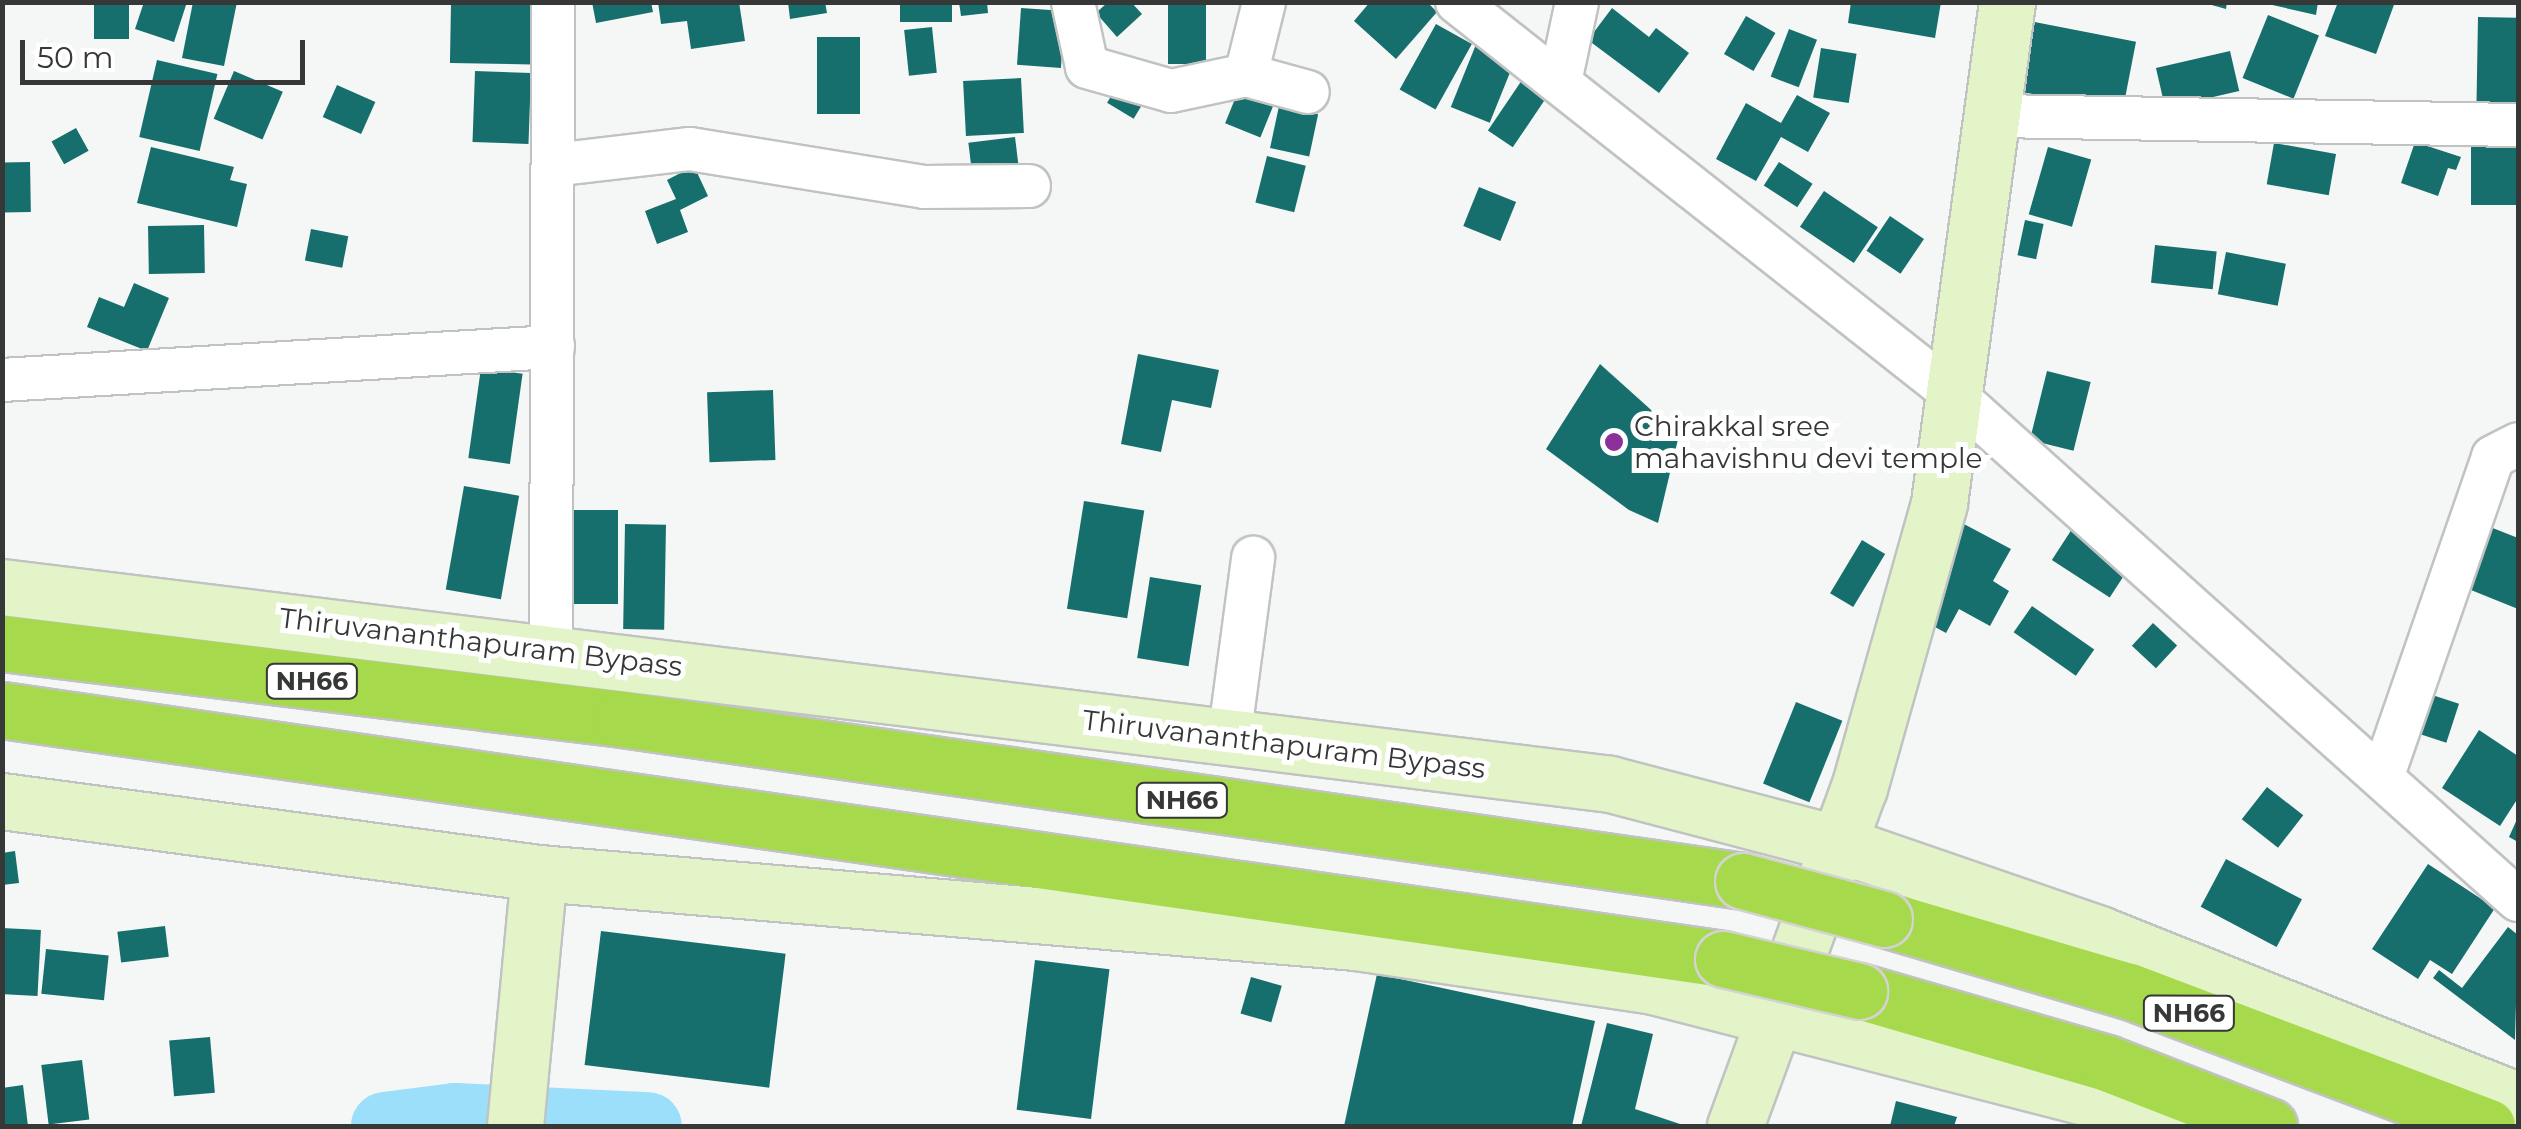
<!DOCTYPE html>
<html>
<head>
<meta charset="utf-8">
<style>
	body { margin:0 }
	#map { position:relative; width:2521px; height:1129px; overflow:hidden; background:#f4f7f5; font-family:Montserrat,sans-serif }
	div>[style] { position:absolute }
	.river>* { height:68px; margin:-34px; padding:0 34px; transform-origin:34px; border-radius:34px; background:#9bdffa }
	.building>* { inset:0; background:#176f6d; transform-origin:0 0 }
	.roads { filter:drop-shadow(2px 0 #c0c3c1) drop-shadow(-2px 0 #c0c3c1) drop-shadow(0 2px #c0c3c1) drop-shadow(0 -2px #c0c3c1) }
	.street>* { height:42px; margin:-21px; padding:0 21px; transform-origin:21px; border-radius:21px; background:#fff }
	.secondary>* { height:55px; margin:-27.5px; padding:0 27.5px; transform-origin:27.5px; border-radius:27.5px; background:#e4f4c9 }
	.highway>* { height:55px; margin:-27.5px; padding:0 27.5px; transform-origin:27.5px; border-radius:27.5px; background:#a6d94b }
	.bridges { filter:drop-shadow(2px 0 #d3d3d3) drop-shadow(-2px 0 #d3d3d3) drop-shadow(0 2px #d3d3d3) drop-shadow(0 -2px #d3d3d3) }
	.highway-bridge>* { height:55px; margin:-27.5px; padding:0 27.5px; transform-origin:27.5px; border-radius:27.5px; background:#a6d94b }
	.dots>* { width:28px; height:28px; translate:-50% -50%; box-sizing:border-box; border:5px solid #fff; border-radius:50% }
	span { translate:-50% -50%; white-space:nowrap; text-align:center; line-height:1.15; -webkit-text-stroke:10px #fff; paint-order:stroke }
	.shield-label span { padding:2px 8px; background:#fff; border:2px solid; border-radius:8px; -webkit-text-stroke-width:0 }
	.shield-label { font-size:25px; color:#363737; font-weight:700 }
	.poi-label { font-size:28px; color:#363737 }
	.left { translate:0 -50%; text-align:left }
	.street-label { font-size:28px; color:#363737 }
	.frame { position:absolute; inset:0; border:5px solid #363737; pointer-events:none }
	.scale { position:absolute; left:20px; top:40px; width:285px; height:45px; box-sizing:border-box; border:5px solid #363737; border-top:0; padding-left:12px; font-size:30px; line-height:35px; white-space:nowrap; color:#363737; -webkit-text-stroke:8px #fff; paint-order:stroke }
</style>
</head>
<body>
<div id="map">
	<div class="river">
		<i style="left:385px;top:1126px;width:71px;rotate:-7.3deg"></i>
		<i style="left:455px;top:1117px;width:193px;rotate:2.7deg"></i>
	</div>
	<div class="building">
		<i style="left:94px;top:2px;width:35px;height:37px"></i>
		<i style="clip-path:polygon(144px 2px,187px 2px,174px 42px,135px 29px)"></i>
		<i style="clip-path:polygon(193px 2px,237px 2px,224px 66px,182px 58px)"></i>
		<i style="clip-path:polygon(592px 2px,651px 2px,653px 12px,596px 23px)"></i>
		<i style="clip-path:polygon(658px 2px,739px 2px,745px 41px,691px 49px,687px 21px,661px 24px)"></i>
		<i style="clip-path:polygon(788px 2px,825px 2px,827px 13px,790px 19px)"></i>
		<i style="left:900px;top:2px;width:52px;height:20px"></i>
		<i style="clip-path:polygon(959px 2px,987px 2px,988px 13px,961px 16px)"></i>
		<i style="clip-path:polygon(1108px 2px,1131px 2px,1142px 14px,1117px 37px,1096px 13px)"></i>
		<i style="left:1168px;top:2px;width:38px;height:62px"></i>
		<i style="clip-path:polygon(1370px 2px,1427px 2px,1437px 12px,1396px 59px,1354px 21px)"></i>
		<i style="clip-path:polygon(1851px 2px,1941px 2px,1935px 38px,1848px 23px)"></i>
		<i style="clip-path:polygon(2201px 2px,2227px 2px,2226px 9px)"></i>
		<i style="clip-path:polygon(2259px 2px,2318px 2px,2316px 15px)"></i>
		<i style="clip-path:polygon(2338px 2px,2395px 2px,2376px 54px,2325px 36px)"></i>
		<i style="left:451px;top:3px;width:94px;height:60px;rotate:1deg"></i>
		<i style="left:1021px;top:8px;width:44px;height:57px;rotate:4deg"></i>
		<i style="clip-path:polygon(1612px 8px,1649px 37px,1656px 28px,1689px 53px,1659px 93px,1588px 40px)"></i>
		<i style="left:2268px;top:15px;width:55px;height:68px;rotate:22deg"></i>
		<i style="left:1746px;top:16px;width:34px;height:44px;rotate:30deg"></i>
		<i style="left:2478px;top:17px;width:40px;height:89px;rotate:1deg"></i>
		<i style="left:2029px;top:21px;width:109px;height:71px;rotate:11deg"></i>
		<i style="left:1436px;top:24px;width:41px;height:75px;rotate:29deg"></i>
		<i style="left:932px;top:27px;width:46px;height:28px;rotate:84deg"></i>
		<i style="left:1789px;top:29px;width:30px;height:51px;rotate:21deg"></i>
		<i style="left:817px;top:37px;width:43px;height:77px"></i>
		<i style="left:1477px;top:42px;width:42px;height:70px;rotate:22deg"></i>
		<i style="left:1821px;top:48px;width:36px;height:50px;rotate:9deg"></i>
		<i style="left:2230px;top:51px;width:41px;height:76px;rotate:77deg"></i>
		<i style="left:157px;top:60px;width:62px;height:79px;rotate:13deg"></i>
		<i style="left:234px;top:71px;width:53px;height:52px;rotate:23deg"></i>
		<i style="left:475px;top:71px;width:56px;height:71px;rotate:2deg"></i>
		<i style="left:1021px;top:78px;width:55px;height:58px;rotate:87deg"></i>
		<i style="left:1122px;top:78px;width:31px;height:29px;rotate:31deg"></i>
		<i style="left:1522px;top:80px;width:30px;height:61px;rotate:34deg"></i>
		<i style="left:337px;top:85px;width:42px;height:35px;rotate:24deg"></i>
		<i style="left:1239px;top:89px;width:38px;height:37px;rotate:22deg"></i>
		<i style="clip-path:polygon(1797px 95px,1830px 113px,1808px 152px,1781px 137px,1756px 181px,1716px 159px,1746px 103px,1781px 123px)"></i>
		<i style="left:1279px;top:106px;width:40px;height:43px;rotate:12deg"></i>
		<i style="left:76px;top:128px;width:26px;height:28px;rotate:61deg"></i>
		<i style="left:1015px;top:137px;width:33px;height:47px;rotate:83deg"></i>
		<i style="left:2471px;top:137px;width:47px;height:68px"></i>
		<i style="clip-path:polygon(2415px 142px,2461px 157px,2456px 170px,2448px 168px,2438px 196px,2401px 183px)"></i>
		<i style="left:2274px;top:143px;width:63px;height:42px;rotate:10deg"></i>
		<i style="clip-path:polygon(151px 147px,234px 167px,230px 180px,247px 184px,237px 227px,137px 203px)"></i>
		<i style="left:2048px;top:147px;width:45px;height:70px;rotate:16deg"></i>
		<i style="left:1267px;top:156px;width:40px;height:48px;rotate:14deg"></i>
		<i style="left:30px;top:162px;width:50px;height:28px;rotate:89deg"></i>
		<i style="left:1779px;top:162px;width:40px;height:28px;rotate:33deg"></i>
		<i style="clip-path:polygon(694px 166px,708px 196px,680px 210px,688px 232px,657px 244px,645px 211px,676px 199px,667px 180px)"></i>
		<i style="left:1479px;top:187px;width:40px;height:42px;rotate:22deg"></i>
		<i style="left:1824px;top:191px;width:65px;height:43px;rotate:34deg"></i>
		<i style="left:1890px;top:216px;width:41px;height:42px;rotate:34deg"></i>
		<i style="left:2025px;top:220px;width:19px;height:36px;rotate:12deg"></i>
		<i style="left:204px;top:225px;width:48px;height:56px;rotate:89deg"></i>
		<i style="left:311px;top:229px;width:38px;height:32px;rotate:11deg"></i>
		<i style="left:2155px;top:245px;width:62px;height:38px;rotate:6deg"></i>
		<i style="left:2226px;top:252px;width:61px;height:43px;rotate:11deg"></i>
		<i style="clip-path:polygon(134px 283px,169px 298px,147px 351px,87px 327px,99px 297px,124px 307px)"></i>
		<i style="clip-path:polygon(1138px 354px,1219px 370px,1211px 408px,1172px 400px,1161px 452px,1121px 444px)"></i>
		<i style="clip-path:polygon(1600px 364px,1679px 435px,1658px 523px,1629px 510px,1546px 449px)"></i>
		<i style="left:481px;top:368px;width:42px;height:91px;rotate:8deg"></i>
		<i style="left:2047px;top:371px;width:45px;height:71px;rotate:14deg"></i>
		<i style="left:773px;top:390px;width:70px;height:66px;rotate:88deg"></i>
		<i style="left:464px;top:486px;width:56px;height:105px;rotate:10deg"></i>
		<i style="left:1084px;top:501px;width:61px;height:109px;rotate:9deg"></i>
		<i style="left:560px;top:510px;width:58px;height:94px"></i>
		<i style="clip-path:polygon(1962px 523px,2011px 549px,1993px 581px,2009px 591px,1990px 626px,1959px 609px,1946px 633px,1911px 614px)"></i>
		<i style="left:625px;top:524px;width:41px;height:105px;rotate:1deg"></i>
		<i style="clip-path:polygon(2485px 525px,2518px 538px,2518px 609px,2461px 586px)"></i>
		<i style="left:2072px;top:529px;width:69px;height:37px;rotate:33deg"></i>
		<i style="left:1862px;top:540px;width:27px;height:62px;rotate:31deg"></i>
		<i style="left:1150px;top:577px;width:52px;height:82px;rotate:9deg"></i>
		<i style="left:2032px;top:606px;width:76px;height:32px;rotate:35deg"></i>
		<i style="left:2153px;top:623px;width:33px;height:31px;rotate:43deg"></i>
		<i style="left:2420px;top:691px;width:41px;height:41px;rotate:18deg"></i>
		<i style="left:1796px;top:702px;width:50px;height:88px;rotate:22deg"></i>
		<i style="clip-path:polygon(2479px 730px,2518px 756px,2518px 798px,2500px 826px,2442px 788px)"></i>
		<i style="left:2267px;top:787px;width:46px;height:41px;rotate:38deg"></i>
		<i style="clip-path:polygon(2518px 817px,2518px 842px,2509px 837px)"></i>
		<i style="clip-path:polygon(15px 851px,19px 883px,2px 885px,2px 853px)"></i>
		<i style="left:2226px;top:859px;width:86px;height:54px;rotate:28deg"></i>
		<i style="clip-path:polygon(2428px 864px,2495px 908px,2452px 974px,2430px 960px,2418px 979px,2372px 949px)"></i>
		<i style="left:165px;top:926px;width:31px;height:48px;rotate:83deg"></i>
		<i style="clip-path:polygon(2508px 927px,2518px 935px,2515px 1040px,2433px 978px,2439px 970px,2462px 988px)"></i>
		<i style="left:2px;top:928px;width:39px;height:66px;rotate:3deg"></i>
		<i style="left:601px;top:931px;width:186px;height:135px;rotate:7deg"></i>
		<i style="left:46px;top:949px;width:63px;height:45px;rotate:6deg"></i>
		<i style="left:1035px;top:960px;width:75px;height:151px;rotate:7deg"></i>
		<i style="clip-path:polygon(1377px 974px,1595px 1021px,1572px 1126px,1344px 1126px)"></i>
		<i style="left:1251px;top:977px;width:32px;height:38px;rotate:16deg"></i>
		<i style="clip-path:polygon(1607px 1023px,1653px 1034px,1635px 1109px,1686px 1126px,1581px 1126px)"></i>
		<i style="left:210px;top:1037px;width:56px;height:41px;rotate:85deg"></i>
		<i style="left:82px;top:1060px;width:60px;height:41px;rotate:83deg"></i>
		<i style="clip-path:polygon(23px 1085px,28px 1126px,2px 1126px,2px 1088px)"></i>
		<i style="clip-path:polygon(1896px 1101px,1957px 1117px,1954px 1126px,1890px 1126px)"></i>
	</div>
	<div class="roads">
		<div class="street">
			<i style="left:1073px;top:2px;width:66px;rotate:77.8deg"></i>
			<i style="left:1087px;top:67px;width:87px;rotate:15.9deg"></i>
			<i style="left:1171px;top:91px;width:77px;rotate:-12deg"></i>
			<i style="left:1246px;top:75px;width:64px;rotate:15.3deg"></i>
			<i style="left:1457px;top:2px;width:629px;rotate:38.29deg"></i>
			<i style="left:1951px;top:392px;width:761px;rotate:41.86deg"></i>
			<i style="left:1246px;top:75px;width:75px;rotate:-76.1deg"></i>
			<i style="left:1560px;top:82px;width:82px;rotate:-78deg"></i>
			<i style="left:1996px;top:116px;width:522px;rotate:0.99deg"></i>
			<i style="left:553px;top:165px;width:138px;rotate:-6.7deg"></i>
			<i style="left:690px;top:149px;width:237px;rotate:9.2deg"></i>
			<i style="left:924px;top:187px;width:105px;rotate:-0.5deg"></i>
			<i style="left:2px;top:380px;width:552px;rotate:-3.43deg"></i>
			<i style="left:551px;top:650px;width:648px;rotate:-89.82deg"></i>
			<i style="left:1229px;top:739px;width:183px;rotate:-82.4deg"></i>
			<i style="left:2383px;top:775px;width:336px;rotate:-70.9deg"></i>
			<i style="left:2493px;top:457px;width:28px;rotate:-27deg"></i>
		</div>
		<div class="secondary">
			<i style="left:2px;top:587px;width:1620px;rotate:6.98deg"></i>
			<i style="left:1610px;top:784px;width:236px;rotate:14.7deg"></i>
			<i style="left:1838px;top:844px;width:276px;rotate:19deg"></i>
			<i style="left:2099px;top:934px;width:451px;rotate:21.7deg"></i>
			<i style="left:2px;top:801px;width:542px;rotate:7.64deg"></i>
			<i style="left:539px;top:873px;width:820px;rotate:4.83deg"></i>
			<i style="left:1356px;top:942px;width:300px;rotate:8.4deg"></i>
			<i style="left:1653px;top:986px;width:446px;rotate:14.4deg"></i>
			<i style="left:2085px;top:1097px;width:82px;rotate:20.6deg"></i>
			<i style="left:515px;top:1126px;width:254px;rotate:-84.6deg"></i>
			<i style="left:1735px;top:1126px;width:360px;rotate:-69.9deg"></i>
			<i style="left:1859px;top:788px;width:296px;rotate:-74.3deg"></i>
			<i style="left:1939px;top:503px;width:506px;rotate:-82.27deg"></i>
		</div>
		<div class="highway">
			<i style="left:2px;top:643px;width:625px;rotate:6.99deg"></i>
			<i style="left:622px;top:719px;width:1133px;rotate:8.22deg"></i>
			<i style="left:2px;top:710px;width:1739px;rotate:8.23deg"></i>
			<i style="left:1884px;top:919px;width:255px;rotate:16.4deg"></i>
			<i style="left:2129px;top:991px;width:383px;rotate:20.7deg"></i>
			<i style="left:1859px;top:991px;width:258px;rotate:16.2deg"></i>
			<i style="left:2107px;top:1063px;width:174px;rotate:21.3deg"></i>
		</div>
	</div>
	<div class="bridges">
		<div class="highway-bridge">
			<i style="left:1743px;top:881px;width:146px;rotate:15.1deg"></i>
			<i style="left:1723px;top:959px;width:140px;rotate:13.2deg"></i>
		</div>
	</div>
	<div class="dots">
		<i style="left:1614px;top:442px;background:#8c309b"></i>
	</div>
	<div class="shield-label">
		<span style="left:312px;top:681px">NH66</span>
		<span style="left:1182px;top:800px">NH66</span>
		<span style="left:2189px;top:1013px">NH66</span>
	</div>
	<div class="poi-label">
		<span class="left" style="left:1634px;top:442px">Chirakkal sree<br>mahavishnu devi temple</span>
	</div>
	<div class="street-label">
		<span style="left:481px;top:642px;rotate:7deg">Thiruvananthapuram Bypass</span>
		<span style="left:1284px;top:744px;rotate:7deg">Thiruvananthapuram Bypass</span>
	</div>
	<div class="frame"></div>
	<div class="scale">50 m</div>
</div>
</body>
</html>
